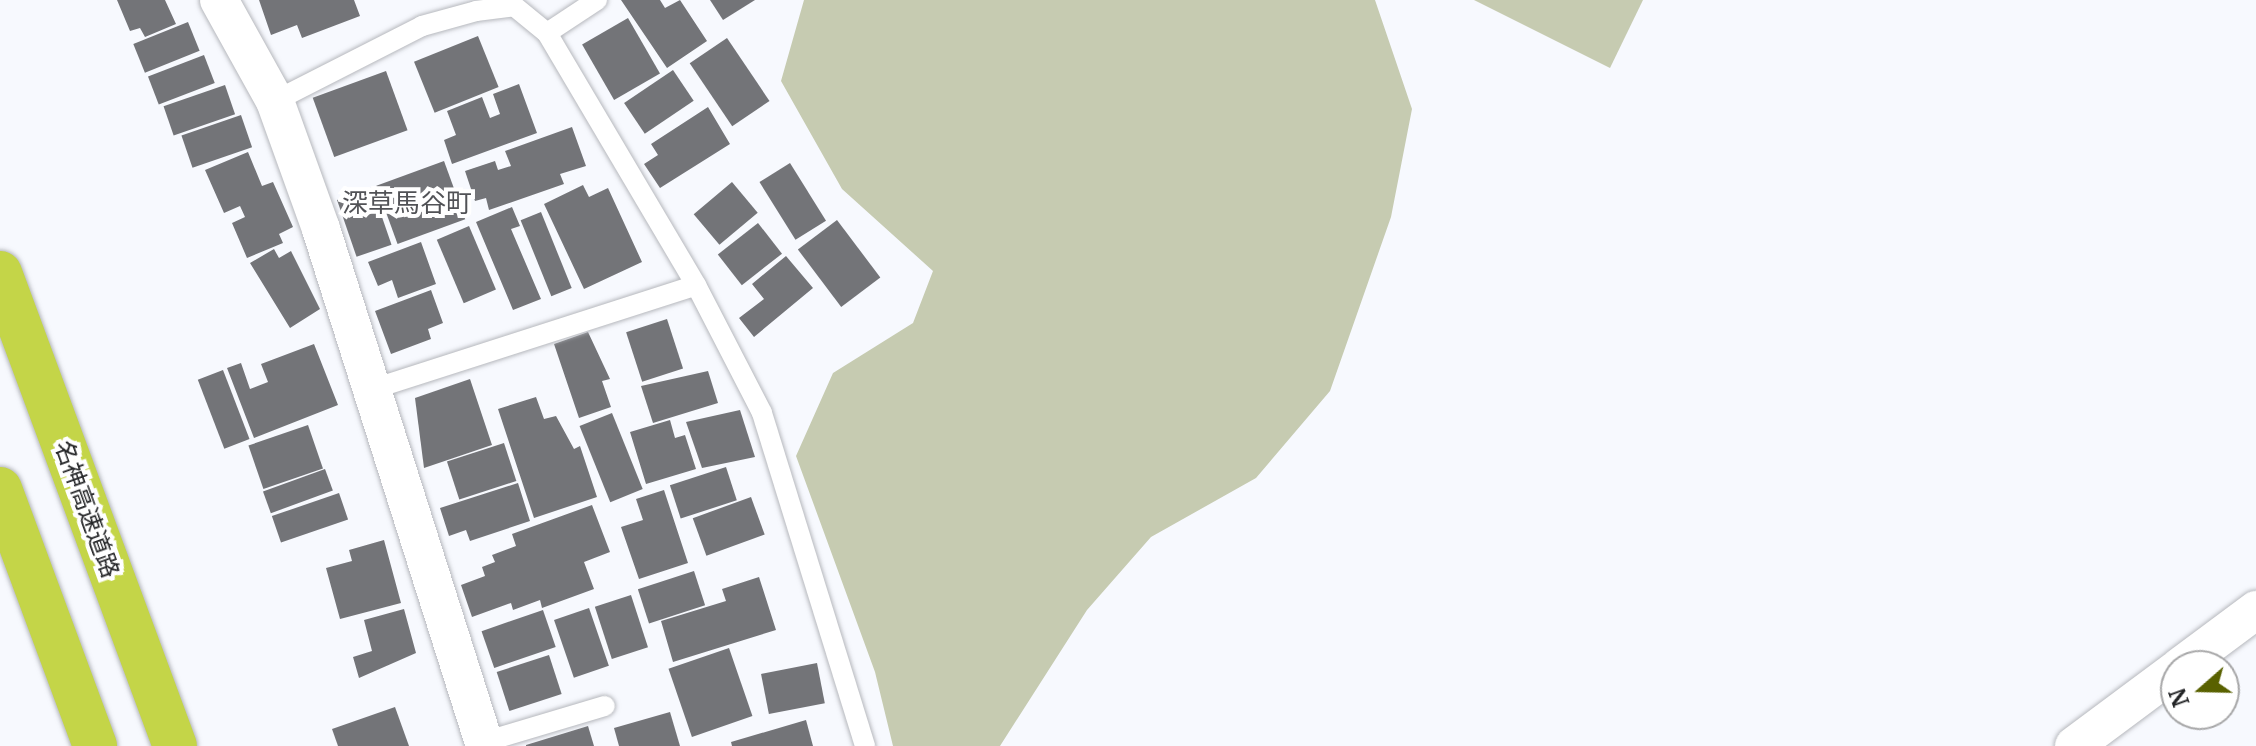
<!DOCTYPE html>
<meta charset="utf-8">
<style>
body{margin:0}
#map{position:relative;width:2256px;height:746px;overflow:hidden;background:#f7f9fe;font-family:Merriweather,"Noto Sans JP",serif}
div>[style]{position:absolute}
.green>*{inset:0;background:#c6cbb1}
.building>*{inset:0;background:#737478;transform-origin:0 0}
.roads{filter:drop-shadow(0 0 2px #b6b8bd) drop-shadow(0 0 2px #b6b8bd)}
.service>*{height:20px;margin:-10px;padding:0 10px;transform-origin:10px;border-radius:10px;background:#fff}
.minor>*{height:38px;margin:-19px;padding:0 19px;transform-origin:19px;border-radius:19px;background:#fff}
.motorway>*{height:44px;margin:-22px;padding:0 22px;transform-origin:22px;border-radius:22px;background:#c4d548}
span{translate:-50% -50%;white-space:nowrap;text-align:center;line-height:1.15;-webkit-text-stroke:8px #fff;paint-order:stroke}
.street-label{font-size:24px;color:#232426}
.neighbourhood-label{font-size:26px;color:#515256}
.north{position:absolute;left:2160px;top:650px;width:80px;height:80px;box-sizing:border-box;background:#fff;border:2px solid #a7a7a8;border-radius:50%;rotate:250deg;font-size:22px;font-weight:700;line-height:32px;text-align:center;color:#232426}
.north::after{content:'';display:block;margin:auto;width:28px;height:36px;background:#596100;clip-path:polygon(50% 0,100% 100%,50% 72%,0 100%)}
</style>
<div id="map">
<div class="green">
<i style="clip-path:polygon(804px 0,1375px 0,1412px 109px,1391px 217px,1330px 391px,1256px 478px,1151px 537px,1087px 610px,1000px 746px,893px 746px,875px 672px,796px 456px,833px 373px,913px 323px,933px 271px,842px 189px,781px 81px)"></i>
<i style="clip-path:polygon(1474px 0,1643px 0,1610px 68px)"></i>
</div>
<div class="building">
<i style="clip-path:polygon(117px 0,165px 0,176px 24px,145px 37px,140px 28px,130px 31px)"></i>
<i style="clip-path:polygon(259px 0,354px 0,360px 16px,302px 38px,297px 25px,271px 35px)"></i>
<i style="clip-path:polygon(621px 0,660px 0,665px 8px,680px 0,707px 41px,667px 68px)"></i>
<i style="clip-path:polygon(710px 0,755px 0,723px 20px)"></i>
<i style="left:628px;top:18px;width:64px;height:53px;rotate:60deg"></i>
<i style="left:188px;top:22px;width:31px;height:59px;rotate:68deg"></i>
<i style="left:478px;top:36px;width:55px;height:69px;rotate:68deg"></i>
<i style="left:727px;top:38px;width:76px;height:45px;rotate:56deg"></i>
<i style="left:204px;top:55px;width:30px;height:60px;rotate:69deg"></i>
<i style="left:673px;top:70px;width:37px;height:59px;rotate:56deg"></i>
<i style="left:386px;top:71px;width:63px;height:78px;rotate:70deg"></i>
<i style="clip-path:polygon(519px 84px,537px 133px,452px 164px,444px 140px,456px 135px,447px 111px,482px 97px,490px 118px,500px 114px,493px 94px)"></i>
<i style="left:225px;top:85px;width:31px;height:65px;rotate:71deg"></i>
<i style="clip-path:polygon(708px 107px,730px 144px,660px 188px,644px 164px,658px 155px,651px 144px)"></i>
<i style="left:241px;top:115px;width:34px;height:63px;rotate:71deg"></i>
<i style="clip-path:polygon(572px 127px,586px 166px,560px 174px,564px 184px,489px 210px,486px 198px,475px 201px,465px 171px,495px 161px,498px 170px,511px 166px,505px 151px)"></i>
<i style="clip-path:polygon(248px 152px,262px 186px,273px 182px,293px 227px,279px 234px,283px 243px,247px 258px,232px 223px,245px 217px,240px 206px,224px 213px,205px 170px)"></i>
<i style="left:444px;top:161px;width:62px;height:72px;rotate:70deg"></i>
<i style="left:790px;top:163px;width:68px;height:36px;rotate:58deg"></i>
<i style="left:732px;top:182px;width:40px;height:50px;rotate:50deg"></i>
<i style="clip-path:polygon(583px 185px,589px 197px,608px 188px,642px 262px,584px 289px,544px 204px)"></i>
<i style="left:372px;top:188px;width:60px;height:37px;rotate:71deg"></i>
<i style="clip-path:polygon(512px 207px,520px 226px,511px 229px,541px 299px,513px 310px,476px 222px)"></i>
<i style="left:541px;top:212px;width:82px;height:22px;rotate:68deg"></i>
<i style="left:837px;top:220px;width:72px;height:49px;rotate:53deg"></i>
<i style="left:758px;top:223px;width:39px;height:51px;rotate:52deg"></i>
<i style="left:469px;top:226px;width:69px;height:35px;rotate:67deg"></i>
<i style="clip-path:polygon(421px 242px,436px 284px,398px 298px,392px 280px,378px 286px,368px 262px)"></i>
<i style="clip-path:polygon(274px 249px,279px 258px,291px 251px,320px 309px,290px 328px,250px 263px)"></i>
<i style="clip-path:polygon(786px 256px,813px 288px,754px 337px,739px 318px,764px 299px,752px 284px)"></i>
<i style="clip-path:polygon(431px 290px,443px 323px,428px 329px,431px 339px,391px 354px,375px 311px)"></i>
<i style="left:667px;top:319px;width:52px;height:43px;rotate:72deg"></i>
<i style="clip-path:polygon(588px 332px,610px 379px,602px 381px,611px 407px,579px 418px,554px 344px)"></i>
<i style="clip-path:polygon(314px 344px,338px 405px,254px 438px,227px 368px,241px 363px,250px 389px,268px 382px,261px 364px)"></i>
<i style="left:223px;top:370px;width:74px;height:27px;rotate:69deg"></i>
<i style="clip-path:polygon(708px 371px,718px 403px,653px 423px,641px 386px)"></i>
<i style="clip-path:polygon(470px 379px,492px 445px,424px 468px,415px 398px)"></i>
<i style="clip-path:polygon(536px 397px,544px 419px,556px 416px,574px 449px,580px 446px,597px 497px,534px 518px,498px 409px)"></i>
<i style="clip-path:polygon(740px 410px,755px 457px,702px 468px,686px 422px)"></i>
<i style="left:612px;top:413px;width:82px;height:35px;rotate:68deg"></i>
<i style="clip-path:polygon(670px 420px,675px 438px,685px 435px,696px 469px,646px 484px,630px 432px)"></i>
<i style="left:308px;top:425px;width:46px;height:63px;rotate:71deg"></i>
<i style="left:504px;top:443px;width:40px;height:60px;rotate:72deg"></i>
<i style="left:726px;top:467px;width:35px;height:59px;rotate:72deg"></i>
<i style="left:325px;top:469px;width:23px;height:66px;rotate:70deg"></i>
<i style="clip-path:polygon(518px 483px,530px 521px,470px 541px,466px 530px,449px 536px,440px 508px)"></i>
<i style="clip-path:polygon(664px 490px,688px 563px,639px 579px,621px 527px,643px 520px,636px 499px)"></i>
<i style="left:339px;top:493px;width:28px;height:71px;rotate:71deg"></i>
<i style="left:751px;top:497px;width:40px;height:62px;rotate:70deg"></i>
<i style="clip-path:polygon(592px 505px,610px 552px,584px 562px,594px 589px,542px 608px,540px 600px,513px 610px,511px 603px,472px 617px,461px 585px,485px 576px,482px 567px,495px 562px,492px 555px,516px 546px,512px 534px)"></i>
<i style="clip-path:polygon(384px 540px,401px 603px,340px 619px,326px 568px,352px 561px,349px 550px)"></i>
<i style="left:694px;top:571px;width:36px;height:59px;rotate:72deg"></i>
<i style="clip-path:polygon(759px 577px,776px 630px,673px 662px,661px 621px,726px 601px,722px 589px)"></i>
<i style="left:631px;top:595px;width:55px;height:38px;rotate:72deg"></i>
<i style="left:589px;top:608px;width:61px;height:37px;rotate:71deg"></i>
<i style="clip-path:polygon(404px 609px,416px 653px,359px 678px,353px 657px,372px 651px,364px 620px)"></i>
<i style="left:543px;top:610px;width:39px;height:65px;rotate:71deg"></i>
<i style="left:729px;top:648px;width:72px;height:64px;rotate:71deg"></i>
<i style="left:549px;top:655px;width:41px;height:55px;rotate:72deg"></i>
<i style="left:817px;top:663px;width:41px;height:57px;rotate:79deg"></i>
<i style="clip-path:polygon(395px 707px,409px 746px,338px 746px,332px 729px)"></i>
<i style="clip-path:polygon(670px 712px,680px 746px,619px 746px,614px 728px)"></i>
<i style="clip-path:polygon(806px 720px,813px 746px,732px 746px,731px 742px)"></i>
<i style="clip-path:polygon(588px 726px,594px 746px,526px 746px,526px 745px)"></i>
</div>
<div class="roads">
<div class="service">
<i style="left:547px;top:33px;width:60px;rotate:-33.4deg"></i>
<i style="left:275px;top:101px;width:165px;rotate:-27deg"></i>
<i style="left:422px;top:26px;width:56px;rotate:-15.5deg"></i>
<i style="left:476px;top:11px;width:38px;rotate:-7deg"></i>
<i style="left:514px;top:6px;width:43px;rotate:39.3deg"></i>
<i style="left:547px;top:33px;width:293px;rotate:59.4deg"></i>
<i style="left:696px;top:285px;width:144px;rotate:62.7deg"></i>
<i style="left:762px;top:413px;width:349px;rotate:72.8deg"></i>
<i style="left:373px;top:389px;width:339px;rotate:-17.8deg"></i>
<i style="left:484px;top:742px;width:126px;rotate:-16.6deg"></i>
</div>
<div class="minor">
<i style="left:219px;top:0;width:115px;rotate:61deg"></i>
<i style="left:275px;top:101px;width:136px;rotate:70.2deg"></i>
<i style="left:321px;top:229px;width:542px;rotate:72.4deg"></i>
<i style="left:2181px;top:666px;width:94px;rotate:-36.7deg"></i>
<i style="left:2074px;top:746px;width:127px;rotate:-36.7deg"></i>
</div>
<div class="motorway">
<i style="left:0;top:273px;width:504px;rotate:69.7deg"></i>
<i style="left:0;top:489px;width:274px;rotate:69.7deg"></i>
</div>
</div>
<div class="street-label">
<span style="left:87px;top:509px;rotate:70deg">名神高速道路</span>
</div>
<div class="neighbourhood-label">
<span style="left:407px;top:203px">深草馬谷町</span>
</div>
<div class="north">N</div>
</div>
